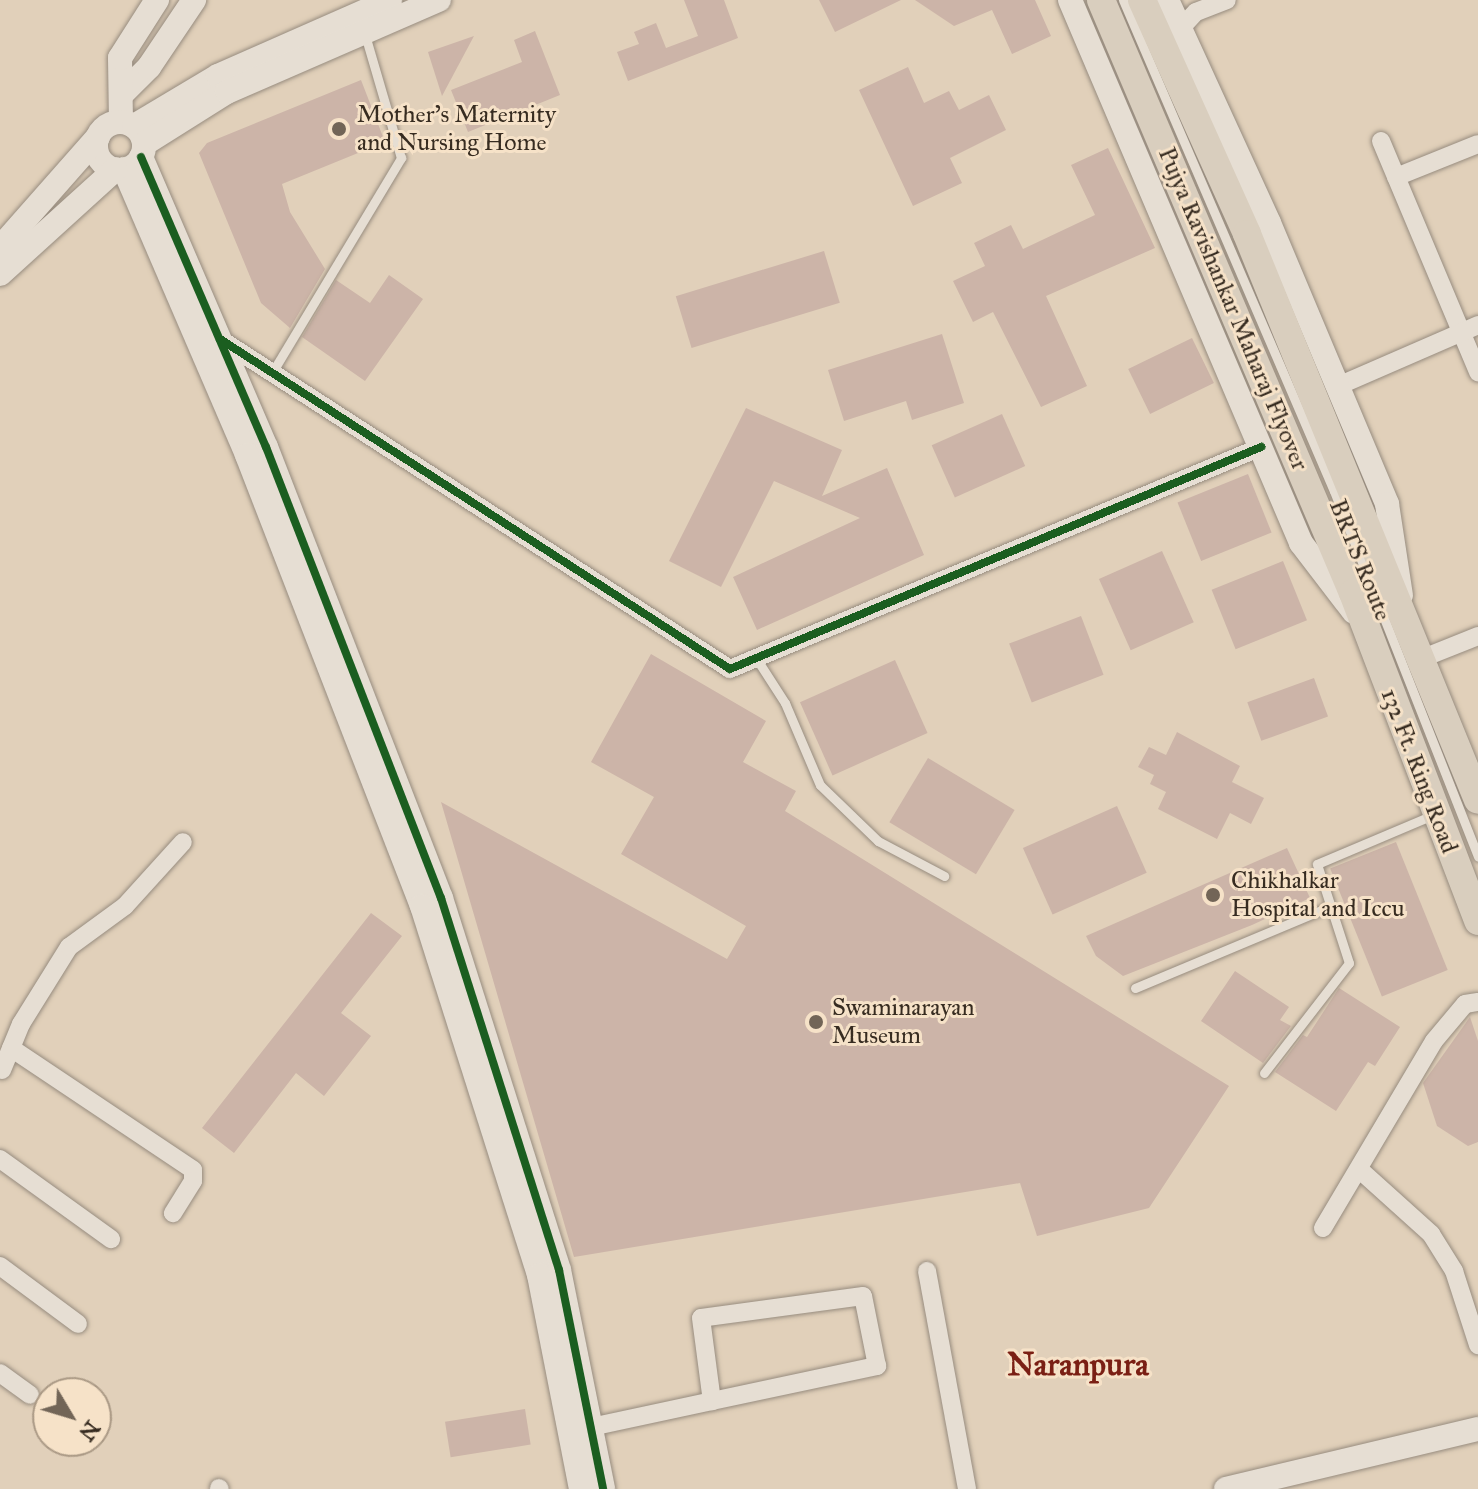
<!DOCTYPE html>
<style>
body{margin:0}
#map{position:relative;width:1478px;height:1489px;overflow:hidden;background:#e1d0ba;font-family:"IM FELL Great Primer",serif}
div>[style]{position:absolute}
.building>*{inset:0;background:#ccb4a8;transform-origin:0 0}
.roads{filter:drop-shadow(0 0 2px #978c7f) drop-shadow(0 0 2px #978c7f)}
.lane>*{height:9px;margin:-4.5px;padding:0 4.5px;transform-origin:4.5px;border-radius:4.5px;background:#e6ded3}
.street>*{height:18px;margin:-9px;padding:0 9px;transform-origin:9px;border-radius:9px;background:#e6ded3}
.secondary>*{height:24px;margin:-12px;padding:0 12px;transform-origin:12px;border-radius:12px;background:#e6ded3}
.secondary>.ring{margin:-12px;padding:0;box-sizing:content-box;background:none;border:24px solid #e6ded3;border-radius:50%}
.primary>*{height:28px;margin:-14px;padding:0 14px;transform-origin:14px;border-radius:14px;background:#d9cebe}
.cycleway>*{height:8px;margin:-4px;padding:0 4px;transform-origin:4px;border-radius:4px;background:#1b5e20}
.dots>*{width:22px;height:22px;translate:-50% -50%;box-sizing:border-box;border:4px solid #f6e2c8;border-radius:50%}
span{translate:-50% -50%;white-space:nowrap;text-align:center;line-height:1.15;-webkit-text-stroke:6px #f6e2c8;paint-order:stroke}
.poi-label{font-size:24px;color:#372c21}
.left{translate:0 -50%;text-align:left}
.street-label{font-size:24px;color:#372c21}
.district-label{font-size:32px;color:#7a1f14;font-weight:700}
.north{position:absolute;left:32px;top:1377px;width:80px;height:80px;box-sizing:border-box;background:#f6e2c8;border:2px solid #aa9985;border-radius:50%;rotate:128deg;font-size:22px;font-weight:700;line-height:32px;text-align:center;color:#372c21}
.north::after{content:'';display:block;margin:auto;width:28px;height:36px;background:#726557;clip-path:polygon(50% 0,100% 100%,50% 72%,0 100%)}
</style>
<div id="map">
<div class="building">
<i style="clip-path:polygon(684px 0,724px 0,738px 38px,628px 81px,617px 52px,639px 44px,634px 32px,656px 23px,666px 48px,698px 36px)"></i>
<i style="clip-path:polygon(819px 0,901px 0,835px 32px)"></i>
<i style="clip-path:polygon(915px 0,1035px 0,1051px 36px,1012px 54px,992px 10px,954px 26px)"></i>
<i style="clip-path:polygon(535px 31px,560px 95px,468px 132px,451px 90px,522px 62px,514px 40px)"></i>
<i style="clip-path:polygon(474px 36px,442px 96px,428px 52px)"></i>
<i style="clip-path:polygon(908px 67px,924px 103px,949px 91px,959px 110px,989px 95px,1006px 130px,950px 158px,962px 183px,913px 206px,859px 90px)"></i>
<i style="clip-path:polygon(361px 80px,385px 142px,282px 184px,290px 212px,325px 269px,290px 328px,261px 303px,199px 153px,207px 143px)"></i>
<i style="clip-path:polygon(1108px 148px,1155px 248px,1046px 296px,1087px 386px,1041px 407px,993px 312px,973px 322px,953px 281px,985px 266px,974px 243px,1011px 225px,1023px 249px,1095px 215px,1071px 165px)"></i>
<i style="left:824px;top:251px;width:54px;height:155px;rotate:73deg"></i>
<i style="clip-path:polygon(389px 275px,423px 299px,365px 381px,302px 337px,336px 280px,370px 303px)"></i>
<i style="clip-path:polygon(942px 334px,964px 403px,912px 420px,906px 401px,844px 421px,828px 370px)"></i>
<i style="left:1192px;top:338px;width:50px;height:71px;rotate:64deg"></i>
<i style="clip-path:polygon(746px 408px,842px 450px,822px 496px,887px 468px,924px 555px,757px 630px,733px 577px,860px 518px,774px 481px,721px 587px,669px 561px)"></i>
<i style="left:1002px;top:414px;width:57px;height:77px;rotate:66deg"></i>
<i style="left:1248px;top:474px;width:63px;height:76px;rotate:68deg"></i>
<i style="left:1162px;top:551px;width:78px;height:69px;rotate:66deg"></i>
<i style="left:1283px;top:561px;width:64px;height:77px;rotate:68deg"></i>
<i style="left:1081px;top:616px;width:63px;height:77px;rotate:69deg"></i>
<i style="clip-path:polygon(651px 654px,766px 721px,743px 762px,796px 791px,785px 811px,1229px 1086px,1149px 1208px,1037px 1236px,1020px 1183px,574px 1257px,441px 802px,727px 959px,746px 926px,621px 854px,654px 797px,591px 762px)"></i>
<i style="left:895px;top:660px;width:80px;height:104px;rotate:66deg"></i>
<i style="left:1314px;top:678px;width:41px;height:71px;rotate:70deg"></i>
<i style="clip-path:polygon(1177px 732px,1240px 766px,1232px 782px,1264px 798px,1251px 824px,1230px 813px,1217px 839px,1158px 809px,1166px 792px,1150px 784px,1154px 775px,1138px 767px,1149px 747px,1166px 755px)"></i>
<i style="left:928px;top:758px;width:101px;height:75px;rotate:31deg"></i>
<i style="left:1117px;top:806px;width:73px;height:103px;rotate:66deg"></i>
<i style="left:1396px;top:842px;width:138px;height:71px;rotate:68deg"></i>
<i style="clip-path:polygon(1287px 848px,1310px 898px,1252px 925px,1123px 976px,1096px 956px,1086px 936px)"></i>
<i style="clip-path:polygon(371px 913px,402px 936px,341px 1013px,371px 1036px,324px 1096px,296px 1073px,234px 1153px,202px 1128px)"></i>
<i style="clip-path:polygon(1235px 971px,1289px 1007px,1280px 1020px,1291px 1026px,1263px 1063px,1201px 1021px)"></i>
<i style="clip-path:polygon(1339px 988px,1400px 1027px,1375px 1066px,1368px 1062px,1336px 1111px,1275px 1072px,1303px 1035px,1307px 1037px)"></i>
<i style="clip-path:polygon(1470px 1017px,1478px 1041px,1478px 1142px,1468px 1146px,1437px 1126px,1423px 1083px)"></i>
<i style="left:525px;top:1409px;width:36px;height:81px;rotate:81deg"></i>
</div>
<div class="roads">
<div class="lane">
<i style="left:1123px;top:0;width:534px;rotate:66.75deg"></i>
<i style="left:1334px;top:491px;width:393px;rotate:68.5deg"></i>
<i style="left:273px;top:371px;width:249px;rotate:-59deg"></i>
<i style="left:401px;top:158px;width:128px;rotate:-106.3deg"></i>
<i style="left:756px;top:658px;width:54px;rotate:57.2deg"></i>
<i style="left:785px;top:703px;width:89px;rotate:66.9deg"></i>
<i style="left:820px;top:785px;width:81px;rotate:44deg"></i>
<i style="left:878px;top:841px;width:75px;rotate:27.9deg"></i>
<i style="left:1135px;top:988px;width:212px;rotate:-22.7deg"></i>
<i style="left:1264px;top:1073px;width:139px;rotate:-52.3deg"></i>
<i style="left:1349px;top:963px;width:104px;rotate:-107.9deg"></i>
<i style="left:1317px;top:864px;width:126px;rotate:-22.9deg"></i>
</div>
<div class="street">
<i style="left:1180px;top:29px;width:23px;rotate:-47deg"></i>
<i style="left:1196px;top:12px;width:33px;rotate:-21deg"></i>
<i style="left:1381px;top:141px;width:251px;rotate:67.2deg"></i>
<i style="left:1396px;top:177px;width:88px;rotate:-21.9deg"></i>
<i style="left:220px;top:339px;width:607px;rotate:32.91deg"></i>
<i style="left:730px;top:669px;width:576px;rotate:-22.69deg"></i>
<i style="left:1338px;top:386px;width:153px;rotate:-23.5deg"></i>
<i style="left:1423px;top:658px;width:59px;rotate:-21.8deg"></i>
<i style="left:11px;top:1048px;width:219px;rotate:33.8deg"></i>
<i style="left:193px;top:1170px;width:11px;rotate:90deg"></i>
<i style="left:193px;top:1181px;width:38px;rotate:122deg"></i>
<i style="left:2px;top:1070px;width:50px;rotate:-67.6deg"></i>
<i style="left:21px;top:1024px;width:91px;rotate:-58.1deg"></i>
<i style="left:69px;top:947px;width:69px;rotate:-36.2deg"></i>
<i style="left:125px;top:906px;width:86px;rotate:-47.8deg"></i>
<i style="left:0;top:1159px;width:137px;rotate:35.8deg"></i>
<i style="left:1360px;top:1170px;width:96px;rotate:42deg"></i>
<i style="left:1431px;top:1234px;width:44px;rotate:58.1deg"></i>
<i style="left:1454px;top:1271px;width:78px;rotate:72deg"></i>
<i style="left:1323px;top:1228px;width:217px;rotate:-59.3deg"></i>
<i style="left:1434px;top:1041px;width:48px;rotate:-50deg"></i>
<i style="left:1465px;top:1004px;width:13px;rotate:-9deg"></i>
<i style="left:0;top:1266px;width:97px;rotate:36.6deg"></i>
<i style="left:927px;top:1271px;width:222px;rotate:79.6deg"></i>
<i style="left:0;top:1373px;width:37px;rotate:36deg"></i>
<i style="left:591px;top:1427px;width:124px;rotate:-12.1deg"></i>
<i style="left:712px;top:1401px;width:169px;rotate:-12deg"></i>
<i style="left:877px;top:1366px;width:71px;rotate:-101.3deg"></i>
<i style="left:863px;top:1296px;width:163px;rotate:172.3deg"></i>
<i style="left:701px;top:1318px;width:84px;rotate:82.5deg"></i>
<i style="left:219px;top:1488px;width:1px;rotate:45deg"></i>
</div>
<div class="secondary">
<i style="left:1070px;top:0;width:590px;rotate:66.95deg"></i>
<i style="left:1301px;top:543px;width:87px;rotate:52.5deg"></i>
<i style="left:1167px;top:0;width:245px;rotate:65.4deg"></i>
<i style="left:1269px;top:223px;width:305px;rotate:67.2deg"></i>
<i style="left:1387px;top:504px;width:92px;rotate:81.3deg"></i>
<i style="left:121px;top:95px;width:40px;rotate:-45deg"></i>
<i style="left:149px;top:67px;width:81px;rotate:-56.1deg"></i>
<i style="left:121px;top:122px;width:64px;rotate:-90.9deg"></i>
<i style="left:120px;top:58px;width:69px;rotate:-57.5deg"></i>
<i class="ring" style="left:96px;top:122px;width:24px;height:24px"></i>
<i style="left:134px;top:126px;width:98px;rotate:-30.8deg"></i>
<i style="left:218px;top:76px;width:188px;rotate:-23.8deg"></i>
<i style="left:144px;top:144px;width:98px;rotate:-32.1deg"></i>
<i style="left:227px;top:92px;width:231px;rotate:-23.5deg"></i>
<i style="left:141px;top:157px;width:316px;rotate:66.7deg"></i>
<i style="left:266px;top:447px;width:484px;rotate:68.8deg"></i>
<i style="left:441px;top:898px;width:390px;rotate:72.4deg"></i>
<i style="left:559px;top:1270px;width:223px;rotate:78.6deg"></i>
<i style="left:124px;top:169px;width:311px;rotate:66.7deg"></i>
<i style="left:247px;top:455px;width:484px;rotate:68.8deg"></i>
<i style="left:422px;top:906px;width:387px;rotate:72.4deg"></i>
<i style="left:539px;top:1275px;width:218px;rotate:78.9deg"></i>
<i style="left:0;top:248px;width:148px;rotate:-48.6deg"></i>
<i style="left:0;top:274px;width:156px;rotate:-42.2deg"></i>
<i style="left:1226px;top:1489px;width:259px;rotate:-13.4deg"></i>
</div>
<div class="primary">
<i style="left:1101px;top:0;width:644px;rotate:66.98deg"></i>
<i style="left:1353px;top:593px;width:351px;rotate:69.1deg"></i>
<i style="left:1142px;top:0;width:256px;rotate:65.8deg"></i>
<i style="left:1247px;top:234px;width:611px;rotate:67.8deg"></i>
</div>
</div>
<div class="cycleway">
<i style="left:141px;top:157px;width:316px;rotate:66.7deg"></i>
<i style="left:266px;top:447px;width:484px;rotate:68.8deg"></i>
<i style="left:441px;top:898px;width:390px;rotate:72.4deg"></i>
<i style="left:559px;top:1270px;width:223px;rotate:78.6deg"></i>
<i style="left:220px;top:339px;width:607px;rotate:32.91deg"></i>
<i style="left:730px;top:669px;width:576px;rotate:-22.69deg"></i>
</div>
<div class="dots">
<i style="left:339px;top:129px;background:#726557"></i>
<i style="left:1213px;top:895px;background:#726557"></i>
<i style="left:816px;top:1022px;background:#726557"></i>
</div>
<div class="poi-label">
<span class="left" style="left:357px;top:129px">Mother's Maternity<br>and Nursing Home</span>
<span class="left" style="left:1231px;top:895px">Chikhalkar<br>Hospital and Iccu</span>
<span class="left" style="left:832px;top:1022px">Swaminarayan<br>Museum</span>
</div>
<div class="street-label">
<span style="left:1233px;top:309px;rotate:67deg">Pujya Ravishankar Maharaj Flyover</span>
<span style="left:1360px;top:560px;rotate:68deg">BRTS Route</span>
<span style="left:1419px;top:771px;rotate:69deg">132 Ft. Ring Road</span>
</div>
<div class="district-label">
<span style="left:1078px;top:1365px">Naranpura</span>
</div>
<div class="north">N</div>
</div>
